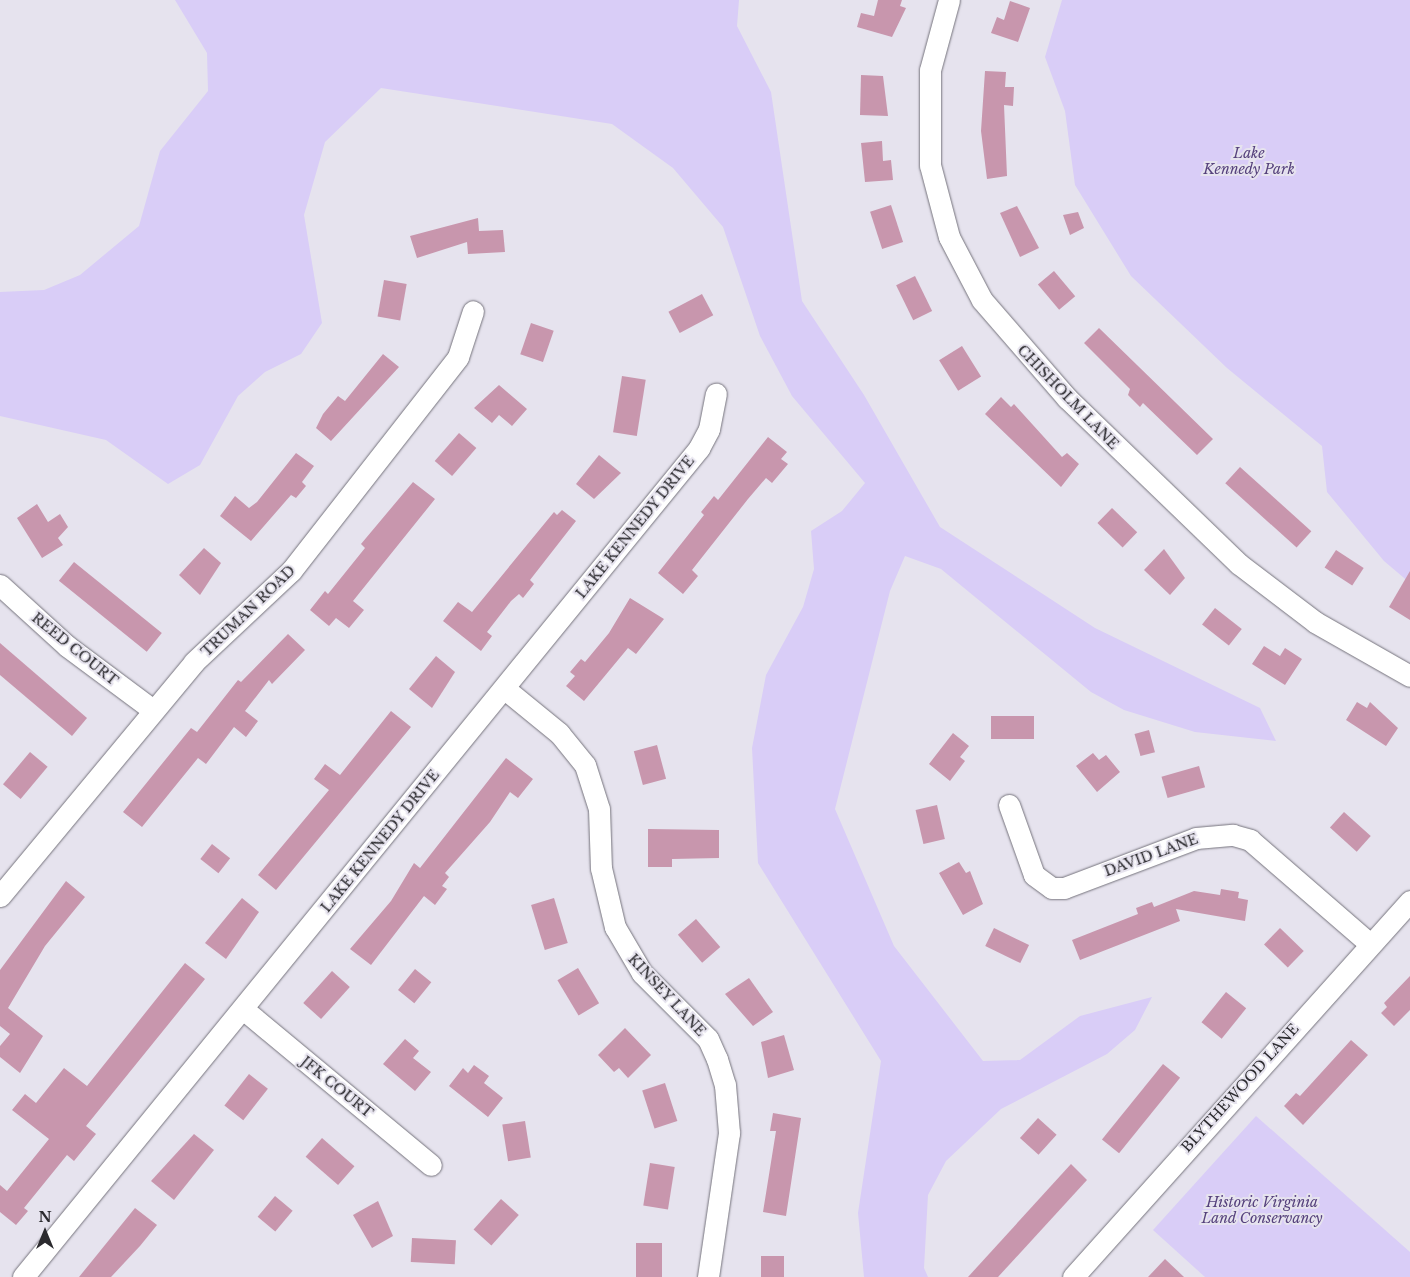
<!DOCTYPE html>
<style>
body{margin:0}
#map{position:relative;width:1410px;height:1277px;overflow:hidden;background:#e6e3ee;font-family:"Libre Baskerville",serif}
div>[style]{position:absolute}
.green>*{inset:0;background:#d9cdf7}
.building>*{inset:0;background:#c896ad;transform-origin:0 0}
.roads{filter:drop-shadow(0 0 1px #75737c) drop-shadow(0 0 1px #75737c)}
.street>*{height:21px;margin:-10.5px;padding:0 10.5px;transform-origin:10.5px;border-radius:10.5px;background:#fff}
span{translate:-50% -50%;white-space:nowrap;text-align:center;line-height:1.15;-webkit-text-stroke:4px #e6e3ee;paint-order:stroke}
.park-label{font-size:14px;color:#55417c;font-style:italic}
.street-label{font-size:14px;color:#2b2a2e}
.north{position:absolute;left:20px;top:1207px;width:50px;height:50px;-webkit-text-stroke:4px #e6e3ee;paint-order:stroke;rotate:0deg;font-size:14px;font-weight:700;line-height:20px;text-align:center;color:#2b2a2e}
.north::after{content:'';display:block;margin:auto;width:18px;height:22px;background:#2b2a2e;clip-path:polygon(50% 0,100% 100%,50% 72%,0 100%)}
</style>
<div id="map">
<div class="green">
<i style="clip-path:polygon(175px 0,739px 0,737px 26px,771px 92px,802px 301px,864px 395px,940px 527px,1095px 628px,1260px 708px,1276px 741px,1195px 732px,1124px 710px,1091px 692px,941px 569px,905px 556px,890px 591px,835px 809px,894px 946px,983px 1061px,1020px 1060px,1080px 1016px,1152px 997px,1135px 1030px,1107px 1054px,1001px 1109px,946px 1161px,928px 1195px,924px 1268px,928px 1277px,864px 1277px,858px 1213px,881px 1061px,758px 863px,752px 748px,766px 675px,803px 607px,814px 569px,811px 531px,842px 511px,865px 483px,792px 396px,760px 336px,723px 227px,673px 168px,612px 124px,381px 88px,325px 142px,304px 215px,322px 323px,301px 354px,265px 372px,238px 396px,200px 465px,168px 484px,106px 440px,0 416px,0 292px,44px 290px,80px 275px,139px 226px,160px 151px,208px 91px,207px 53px)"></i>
<i style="clip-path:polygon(1062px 0,1410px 0,1410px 583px,1384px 561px,1327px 492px,1322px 446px,1227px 368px,1131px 276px,1075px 185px,1065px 111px,1045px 57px)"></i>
<i style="clip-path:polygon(1256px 1116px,1410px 1252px,1410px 1277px,1205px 1277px,1153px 1230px)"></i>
</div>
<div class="building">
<i style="clip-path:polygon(878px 0,902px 0,900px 6px,906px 8px,892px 37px,857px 27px,861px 13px,874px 16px)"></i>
<i style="clip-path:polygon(1010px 1px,1030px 8px,1018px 42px,991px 33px,997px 17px,1004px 20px)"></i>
<i style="clip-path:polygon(985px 71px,1006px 72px,1005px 87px,1014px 87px,1013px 106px,1004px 105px,1007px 176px,987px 179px,981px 131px)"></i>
<i style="clip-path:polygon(861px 75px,883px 76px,888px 116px,860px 115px)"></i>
<i style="clip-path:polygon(882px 141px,883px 161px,891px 160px,893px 180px,865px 182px,861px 143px)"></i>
<i style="left:891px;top:205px;width:39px;height:22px;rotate:72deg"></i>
<i style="clip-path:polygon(1017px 206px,1039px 248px,1020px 257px,1000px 213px)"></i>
<i style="clip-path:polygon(1078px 212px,1084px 228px,1070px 235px,1063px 215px)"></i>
<i style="clip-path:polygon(478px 218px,479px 231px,503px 230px,505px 252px,468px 254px,467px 242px,417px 258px,410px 236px)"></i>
<i style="left:1054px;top:271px;width:33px;height:21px;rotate:50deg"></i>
<i style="left:915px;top:276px;width:39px;height:21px;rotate:64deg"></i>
<i style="left:384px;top:280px;width:23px;height:37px;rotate:10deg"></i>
<i style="left:702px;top:294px;width:24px;height:38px;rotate:62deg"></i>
<i style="left:531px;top:323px;width:24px;height:33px;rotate:19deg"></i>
<i style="clip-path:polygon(1099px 328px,1213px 439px,1197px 455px,1143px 403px,1140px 407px,1128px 395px,1130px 389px,1084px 343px)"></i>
<i style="left:962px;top:346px;width:36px;height:27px;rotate:58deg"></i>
<i style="clip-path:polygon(383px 354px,399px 367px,331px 441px,316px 428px,323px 414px,338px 396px,345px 401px)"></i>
<i style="left:622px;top:376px;width:24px;height:57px;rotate:9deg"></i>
<i style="clip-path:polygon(499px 385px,527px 409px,512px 426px,499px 415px,492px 423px,474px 408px)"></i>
<i style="clip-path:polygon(1001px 397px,1011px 407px,1014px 404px,1062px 457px,1067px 453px,1079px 464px,1061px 487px,985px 414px)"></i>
<i style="left:459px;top:433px;width:23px;height:37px;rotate:41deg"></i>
<i style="clip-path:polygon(768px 437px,787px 452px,781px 459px,788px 464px,772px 483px,766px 478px,748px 499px,692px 570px,698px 576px,683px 594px,658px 573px,704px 515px,701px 512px,714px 496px,718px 500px)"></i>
<i style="clip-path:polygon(296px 453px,314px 466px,302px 482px,306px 486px,296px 498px,291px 495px,251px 541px,220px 516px,235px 496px,249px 508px,257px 502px)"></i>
<i style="clip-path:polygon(599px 455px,621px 473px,594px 499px,576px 484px)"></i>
<i style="left:1240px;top:467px;width:96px;height:22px;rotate:42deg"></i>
<i style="clip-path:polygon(413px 482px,435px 499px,353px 601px,364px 610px,349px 628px,336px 618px,329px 626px,310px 610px,325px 591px,328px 594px,365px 548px,361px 544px)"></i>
<i style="clip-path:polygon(37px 504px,48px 522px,60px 514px,68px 527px,58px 538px,63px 545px,42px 558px,17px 518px)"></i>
<i style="left:1112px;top:508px;width:35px;height:21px;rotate:44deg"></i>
<i style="clip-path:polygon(562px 510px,576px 521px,530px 580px,534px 584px,523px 598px,519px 594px,511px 601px,487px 632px,492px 636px,481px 651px,443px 621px,458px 602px,472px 612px,554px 512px,557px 515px)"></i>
<i style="clip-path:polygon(204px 548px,221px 563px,200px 595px,179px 575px)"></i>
<i style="clip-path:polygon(1164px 549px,1185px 578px,1170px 595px,1144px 570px)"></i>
<i style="left:1336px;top:550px;width:33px;height:21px;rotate:33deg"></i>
<i style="left:74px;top:562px;width:113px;height:24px;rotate:39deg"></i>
<i style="clip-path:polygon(1410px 571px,1410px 620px,1389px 607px)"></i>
<i style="clip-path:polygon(630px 598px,664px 619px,636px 654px,628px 648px,584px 701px,566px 686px,575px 676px,570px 672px,581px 659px,585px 662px,609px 633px)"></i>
<i style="left:1215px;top:608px;width:34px;height:21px;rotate:38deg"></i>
<i style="clip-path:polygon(288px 634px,305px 650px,272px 684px,269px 680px,245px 711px,258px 721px,246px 737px,234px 727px,206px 764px,198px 758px,142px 827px,123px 812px,191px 728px,197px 732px,238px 680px,241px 682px)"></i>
<i style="clip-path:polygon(0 643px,87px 718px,72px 736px,0 675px)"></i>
<i style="clip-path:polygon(1264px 646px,1280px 656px,1285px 648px,1302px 659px,1285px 685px,1252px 664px)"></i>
<i style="clip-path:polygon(436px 656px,455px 672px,432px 708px,409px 689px)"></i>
<i style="clip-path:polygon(1357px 702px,1367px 708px,1370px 702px,1398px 728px,1386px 746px,1346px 720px)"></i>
<i style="clip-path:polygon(391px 711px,411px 727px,276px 890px,258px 875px,329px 790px,314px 779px,325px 764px,340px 775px)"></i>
<i style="left:991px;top:716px;width:43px;height:23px"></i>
<i style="left:1149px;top:730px;width:23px;height:15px;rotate:75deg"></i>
<i style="clip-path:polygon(953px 733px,969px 746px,960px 757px,965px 761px,950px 781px,929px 764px)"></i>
<i style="left:657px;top:745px;width:35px;height:24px;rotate:75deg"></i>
<i style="left:30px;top:752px;width:23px;height:42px;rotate:40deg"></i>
<i style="clip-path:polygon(1093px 753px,1099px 760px,1106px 755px,1120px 772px,1097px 792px,1076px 766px)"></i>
<i style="clip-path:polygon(506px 758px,533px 779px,518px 798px,510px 792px,490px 822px,445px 873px,449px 877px,442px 886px,447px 889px,435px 905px,424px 896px,371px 965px,350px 949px,391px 901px,414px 863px,420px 868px)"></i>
<i style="left:1199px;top:766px;width:22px;height:39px;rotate:74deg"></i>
<i style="left:937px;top:805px;width:35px;height:22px;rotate:77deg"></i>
<i style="left:1344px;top:812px;width:36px;height:21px;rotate:42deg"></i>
<i style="clip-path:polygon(648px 829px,719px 830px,719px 858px,672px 859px,672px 867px,648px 867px)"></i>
<i style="left:212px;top:844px;width:23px;height:19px;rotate:38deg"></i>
<i style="clip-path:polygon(959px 862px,966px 873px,970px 871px,983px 904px,963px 915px,939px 873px)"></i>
<i style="clip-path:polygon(66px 881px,85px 897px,45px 946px,8px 1008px,43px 1036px,20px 1073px,0 1057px,0 1046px,10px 1034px,0 1026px,0 970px)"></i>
<i style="clip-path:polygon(1221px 889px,1239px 892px,1238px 898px,1248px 900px,1245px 921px,1176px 909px,1180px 921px,1080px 960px,1072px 940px,1138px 914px,1136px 908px,1152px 902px,1154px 907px,1194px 891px,1220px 895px)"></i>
<i style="clip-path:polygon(242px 898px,259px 912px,226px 959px,205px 943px)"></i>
<i style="left:554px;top:898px;width:47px;height:24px;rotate:73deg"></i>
<i style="left:696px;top:919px;width:37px;height:24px;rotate:49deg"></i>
<i style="left:994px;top:928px;width:39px;height:20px;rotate:26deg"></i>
<i style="left:1280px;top:928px;width:33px;height:23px;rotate:44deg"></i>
<i style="clip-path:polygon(185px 963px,205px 979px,86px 1126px,96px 1134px,74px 1161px,67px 1155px,24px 1208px,28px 1211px,16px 1225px,0 1212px,0 1185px,7px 1191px,49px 1139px,12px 1110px,25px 1094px,36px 1103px,64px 1068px,87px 1086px)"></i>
<i style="left:578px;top:968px;width:41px;height:24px;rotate:59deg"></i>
<i style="left:415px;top:969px;width:21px;height:27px;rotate:39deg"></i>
<i style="left:332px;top:971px;width:24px;height:43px;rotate:42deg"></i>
<i style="clip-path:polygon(1410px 976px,1410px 1010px,1394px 1026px,1381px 1013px,1387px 1007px,1384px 1003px)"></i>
<i style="clip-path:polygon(749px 978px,773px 1012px,753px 1026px,725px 994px)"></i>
<i style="left:1226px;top:992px;width:26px;height:39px;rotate:39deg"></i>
<i style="clip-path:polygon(625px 1028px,651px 1055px,628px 1078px,619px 1068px,614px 1072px,598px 1055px)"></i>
<i style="clip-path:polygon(784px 1035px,794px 1070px,768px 1078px,761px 1042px)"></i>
<i style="clip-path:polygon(405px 1039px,419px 1051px,413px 1058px,431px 1072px,415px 1091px,383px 1064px)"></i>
<i style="clip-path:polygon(1351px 1040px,1368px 1055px,1303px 1125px,1284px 1106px,1296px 1093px,1300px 1096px)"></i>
<i style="left:1163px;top:1064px;width:22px;height:97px;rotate:39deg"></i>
<i style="clip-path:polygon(474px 1065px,489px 1076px,484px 1083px,503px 1098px,488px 1117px,449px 1086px,463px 1068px,468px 1073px)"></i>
<i style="left:249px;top:1074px;width:24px;height:40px;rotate:38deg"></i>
<i style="left:665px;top:1083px;width:40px;height:24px;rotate:72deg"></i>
<i style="clip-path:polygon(773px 1113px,801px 1118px,786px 1216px,763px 1212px,776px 1131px,770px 1131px)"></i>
<i style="left:1038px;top:1118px;width:25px;height:27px;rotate:42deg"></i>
<i style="left:525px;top:1121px;width:37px;height:23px;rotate:81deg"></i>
<i style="clip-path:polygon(194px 1134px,214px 1150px,174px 1200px,151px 1181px)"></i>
<i style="left:322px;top:1138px;width:43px;height:25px;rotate:41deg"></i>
<i style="left:650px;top:1163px;width:25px;height:43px;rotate:9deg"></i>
<i style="clip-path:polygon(1071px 1164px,1087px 1180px,998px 1277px,968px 1277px)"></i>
<i style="left:275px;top:1196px;width:23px;height:27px;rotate:40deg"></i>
<i style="left:501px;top:1199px;width:24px;height:41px;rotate:42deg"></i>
<i style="clip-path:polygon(378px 1201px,393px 1236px,372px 1248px,353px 1215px)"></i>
<i style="clip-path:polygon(135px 1208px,157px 1225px,140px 1246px,111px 1277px,79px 1277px)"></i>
<i style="left:412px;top:1238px;width:44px;height:24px;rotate:3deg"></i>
<i style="left:636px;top:1243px;width:26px;height:34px"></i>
<i style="left:761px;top:1256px;width:23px;height:21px"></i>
<i style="clip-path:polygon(1165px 1259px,1184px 1277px,1148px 1277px)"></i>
</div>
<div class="roads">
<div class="street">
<i style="left:949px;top:0;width:73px;rotate:105.2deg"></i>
<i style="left:930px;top:70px;width:95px;rotate:90deg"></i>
<i style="left:930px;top:165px;width:74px;rotate:75.2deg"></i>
<i style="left:949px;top:237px;width:71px;rotate:62.4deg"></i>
<i style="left:982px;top:300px;width:130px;rotate:49.1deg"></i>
<i style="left:1067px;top:398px;width:239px;rotate:44deg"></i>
<i style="left:1239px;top:564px;width:96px;rotate:37.3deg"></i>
<i style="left:1315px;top:622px;width:109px;rotate:29.6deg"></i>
<i style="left:0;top:585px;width:91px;rotate:42.3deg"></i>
<i style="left:67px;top:646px;width:107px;rotate:36.7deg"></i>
<i style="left:505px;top:689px;width:70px;rotate:39.2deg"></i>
<i style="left:559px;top:733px;width:41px;rotate:50.9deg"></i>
<i style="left:585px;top:765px;width:46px;rotate:72.3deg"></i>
<i style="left:599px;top:809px;width:59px;rotate:88.1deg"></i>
<i style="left:601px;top:868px;width:61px;rotate:76.7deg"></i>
<i style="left:615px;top:927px;width:53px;rotate:59.6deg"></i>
<i style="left:642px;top:973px;width:93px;rotate:45deg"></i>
<i style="left:708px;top:1039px;width:22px;rotate:66deg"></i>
<i style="left:717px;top:1059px;width:27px;rotate:73deg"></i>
<i style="left:725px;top:1085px;width:48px;rotate:85.2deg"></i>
<i style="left:729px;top:1133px;width:146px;rotate:98.3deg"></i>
<i style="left:1009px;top:805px;width:74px;rotate:70.3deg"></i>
<i style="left:1034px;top:875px;width:22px;rotate:36deg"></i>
<i style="left:1052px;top:888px;width:12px"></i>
<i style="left:1064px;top:888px;width:141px;rotate:-20.7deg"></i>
<i style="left:1196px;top:838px;width:37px;rotate:-5deg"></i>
<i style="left:1233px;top:835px;width:18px;rotate:16deg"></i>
<i style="left:1250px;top:840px;width:159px;rotate:40.9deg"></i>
<i style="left:0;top:896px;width:304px;rotate:-50.3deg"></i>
<i style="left:194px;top:662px;width:133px;rotate:-43.2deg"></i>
<i style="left:291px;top:571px;width:271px;rotate:-52deg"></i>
<i style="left:458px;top:357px;width:48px;rotate:-71.9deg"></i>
<i style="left:243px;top:1009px;width:244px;rotate:39.7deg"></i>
<i style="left:23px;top:1277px;width:1070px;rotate:-50.8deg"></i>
<i style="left:699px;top:448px;width:21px;rotate:-62deg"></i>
<i style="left:709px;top:429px;width:36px;rotate:-79deg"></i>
<i style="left:1073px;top:1277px;width:505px;rotate:-48.13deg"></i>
</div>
</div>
<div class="park-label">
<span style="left:1249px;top:161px">Lake<br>Kennedy Park</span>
<span style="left:1262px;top:1210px">Historic Virginia<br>Land Conservancy</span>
</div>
<div class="street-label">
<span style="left:1068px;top:397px;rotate:46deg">CHISHOLM LANE</span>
<span style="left:635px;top:527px;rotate:-51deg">LAKE KENNEDY DRIVE</span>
<span style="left:248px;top:611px;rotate:-44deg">TRUMAN ROAD</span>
<span style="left:75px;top:649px;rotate:39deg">REED COURT</span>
<span style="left:380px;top:841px;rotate:-51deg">LAKE KENNEDY DRIVE</span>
<span style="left:1151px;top:855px;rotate:-20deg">DAVID LANE</span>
<span style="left:667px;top:995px;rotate:47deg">KINSEY LANE</span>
<span style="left:337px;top:1087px;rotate:39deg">JFK COURT</span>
<span style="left:1240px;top:1088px;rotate:-48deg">BLYTHEWOOD LANE</span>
</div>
<div class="north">N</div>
</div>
